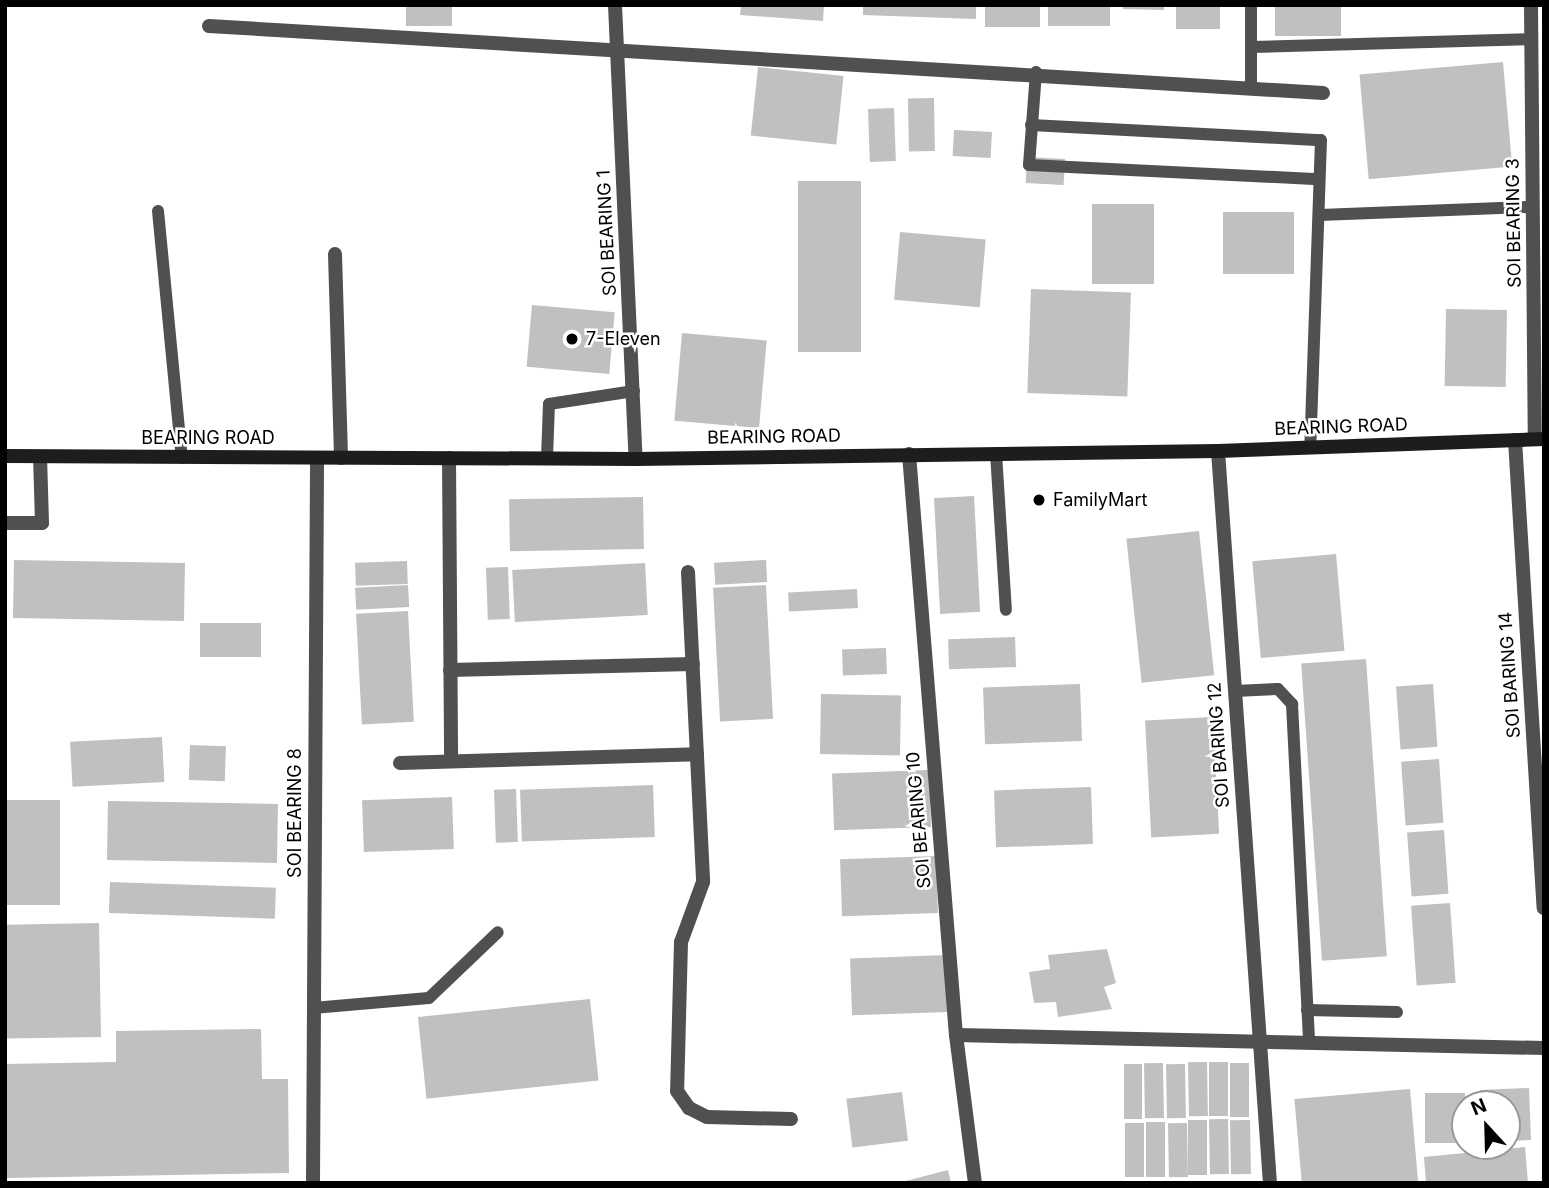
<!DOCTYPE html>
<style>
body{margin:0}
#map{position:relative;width:1549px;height:1188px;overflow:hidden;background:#fff;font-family:Inter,sans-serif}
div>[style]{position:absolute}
.building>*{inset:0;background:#c0c0c0;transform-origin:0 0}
.service>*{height:12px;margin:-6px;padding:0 6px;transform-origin:6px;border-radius:6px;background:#505050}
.minor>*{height:14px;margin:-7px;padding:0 7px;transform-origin:7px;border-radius:7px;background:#505050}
.secondary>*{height:14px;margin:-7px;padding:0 7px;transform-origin:7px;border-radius:7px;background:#1d1d1d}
.dots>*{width:19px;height:19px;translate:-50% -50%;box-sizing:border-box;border:4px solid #fff;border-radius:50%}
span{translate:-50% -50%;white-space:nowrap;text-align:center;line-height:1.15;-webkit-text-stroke:5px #fff;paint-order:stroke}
.street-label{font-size:18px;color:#000}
.poi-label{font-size:18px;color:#000}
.left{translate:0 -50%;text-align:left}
.frame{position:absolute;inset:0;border:7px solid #000;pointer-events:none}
.north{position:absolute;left:1451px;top:1090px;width:70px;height:70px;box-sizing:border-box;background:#fff;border:2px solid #999;border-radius:50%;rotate:338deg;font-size:19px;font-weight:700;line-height:28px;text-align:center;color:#000}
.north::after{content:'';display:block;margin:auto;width:24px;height:32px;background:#000;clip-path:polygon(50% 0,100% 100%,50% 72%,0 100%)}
</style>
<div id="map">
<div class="building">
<i style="left:406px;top:5px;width:46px;height:21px"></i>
<i style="clip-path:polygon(741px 5px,824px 5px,823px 21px,740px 15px)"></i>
<i style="clip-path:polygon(863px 5px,976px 5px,976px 19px,863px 15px)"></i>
<i style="left:985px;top:5px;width:55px;height:22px"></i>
<i style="left:1048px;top:5px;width:62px;height:21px"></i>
<i style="clip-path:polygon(1123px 5px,1164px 5px,1164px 10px,1123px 9px)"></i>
<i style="left:1176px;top:5px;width:44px;height:24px"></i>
<i style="left:1275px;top:5px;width:66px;height:31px"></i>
<i style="left:1503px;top:62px;width:105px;height:144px;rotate:85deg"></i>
<i style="left:758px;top:67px;width:86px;height:69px;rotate:6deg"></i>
<i style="left:934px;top:98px;width:53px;height:26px;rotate:89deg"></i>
<i style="left:894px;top:108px;width:53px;height:26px;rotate:88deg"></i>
<i style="left:954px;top:130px;width:38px;height:26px;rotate:3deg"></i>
<i style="left:1027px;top:157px;width:38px;height:26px;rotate:3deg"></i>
<i style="left:798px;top:181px;width:63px;height:171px"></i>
<i style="left:1092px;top:204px;width:62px;height:80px"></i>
<i style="left:1223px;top:212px;width:71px;height:62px"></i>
<i style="left:900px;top:232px;width:86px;height:68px;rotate:5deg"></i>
<i style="left:1031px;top:289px;width:100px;height:104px;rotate:2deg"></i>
<i style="left:532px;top:305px;width:83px;height:62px;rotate:5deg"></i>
<i style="left:1446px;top:309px;width:61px;height:77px;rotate:1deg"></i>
<i style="left:682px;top:333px;width:85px;height:88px;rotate:5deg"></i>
<i style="left:974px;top:496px;width:116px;height:40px;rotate:87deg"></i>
<i style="left:643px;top:497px;width:52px;height:134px;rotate:89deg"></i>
<i style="left:1199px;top:531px;width:145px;height:73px;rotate:84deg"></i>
<i style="left:1336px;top:554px;width:97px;height:84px;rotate:85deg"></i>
<i style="left:14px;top:560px;width:171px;height:58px;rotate:1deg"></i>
<i style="left:766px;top:560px;width:22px;height:52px;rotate:87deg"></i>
<i style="left:407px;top:561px;width:23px;height:52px;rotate:88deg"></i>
<i style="left:645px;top:563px;width:52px;height:133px;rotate:87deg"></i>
<i style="left:508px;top:567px;width:52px;height:22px;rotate:88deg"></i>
<i style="left:408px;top:585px;width:22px;height:53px;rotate:87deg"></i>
<i style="left:766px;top:585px;width:134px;height:53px;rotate:87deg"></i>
<i style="left:857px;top:589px;width:19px;height:69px;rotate:87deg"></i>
<i style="left:408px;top:611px;width:111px;height:52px;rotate:87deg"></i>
<i style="left:261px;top:623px;width:34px;height:61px;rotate:90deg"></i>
<i style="left:1015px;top:637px;width:30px;height:67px;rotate:88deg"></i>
<i style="left:886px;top:648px;width:26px;height:44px;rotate:88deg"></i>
<i style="left:1366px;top:659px;width:298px;height:65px;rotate:86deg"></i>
<i style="left:1080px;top:684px;width:57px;height:97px;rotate:88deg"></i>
<i style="left:1433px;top:684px;width:63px;height:37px;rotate:86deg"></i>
<i style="left:821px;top:694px;width:80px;height:60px;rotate:1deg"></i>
<i style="left:1213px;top:717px;width:117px;height:68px;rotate:87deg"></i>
<i style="left:162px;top:737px;width:45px;height:92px;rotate:87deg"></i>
<i style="left:190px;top:745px;width:36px;height:35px;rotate:2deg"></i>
<i style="left:1439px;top:759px;width:64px;height:38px;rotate:86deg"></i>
<i style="left:929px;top:770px;width:57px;height:97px;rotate:88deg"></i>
<i style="left:653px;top:785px;width:52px;height:133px;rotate:88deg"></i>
<i style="left:1091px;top:787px;width:57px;height:97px;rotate:88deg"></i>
<i style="left:516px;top:789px;width:53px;height:22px;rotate:88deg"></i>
<i style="left:452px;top:797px;width:52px;height:90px;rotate:88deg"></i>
<i style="left:5px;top:800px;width:55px;height:105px"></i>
<i style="left:108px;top:801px;width:170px;height:59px;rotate:1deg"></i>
<i style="left:1444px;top:830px;width:64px;height:37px;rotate:86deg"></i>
<i style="left:936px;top:856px;width:57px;height:96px;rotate:88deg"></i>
<i style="left:110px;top:882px;width:166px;height:31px;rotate:2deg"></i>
<i style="left:1450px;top:903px;width:80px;height:39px;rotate:86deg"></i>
<i style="left:99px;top:923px;width:114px;height:94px;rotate:89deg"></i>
<i style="clip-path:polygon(1107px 949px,1116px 983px,1104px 987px,1112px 1009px,1058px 1017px,1056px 1002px,1034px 1003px,1029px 972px,1050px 969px,1048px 955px)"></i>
<i style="left:947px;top:955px;width:57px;height:97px;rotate:88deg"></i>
<i style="left:590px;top:999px;width:82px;height:173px;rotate:84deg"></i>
<i style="clip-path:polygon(261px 1029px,262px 1079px,288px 1079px,289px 1173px,5px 1178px,5px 1064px,116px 1062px,116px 1031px)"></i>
<i style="left:1207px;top:1062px;width:54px;height:19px;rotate:89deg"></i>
<i style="left:1209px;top:1062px;width:19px;height:54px"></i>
<i style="left:1163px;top:1063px;width:55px;height:19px;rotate:89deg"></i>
<i style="left:1230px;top:1063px;width:19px;height:54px"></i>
<i style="left:1124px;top:1064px;width:18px;height:55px"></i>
<i style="left:1185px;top:1064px;width:54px;height:19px;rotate:89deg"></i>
<i style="clip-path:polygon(1529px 1088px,1531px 1140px,1507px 1141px,1507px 1104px,1480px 1104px,1480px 1090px)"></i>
<i style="left:1410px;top:1089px;width:94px;height:116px;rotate:85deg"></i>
<i style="left:902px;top:1092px;width:49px;height:56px;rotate:83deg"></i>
<i style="left:1465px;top:1093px;width:50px;height:40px;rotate:90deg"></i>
<i style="left:1228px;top:1119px;width:55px;height:19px;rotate:89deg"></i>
<i style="left:1188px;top:1120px;width:19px;height:55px"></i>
<i style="left:1250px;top:1120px;width:54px;height:20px;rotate:89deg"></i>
<i style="left:1146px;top:1122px;width:19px;height:55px"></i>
<i style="left:1125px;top:1123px;width:19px;height:54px"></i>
<i style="left:1187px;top:1123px;width:54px;height:19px;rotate:89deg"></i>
<i style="clip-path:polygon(1525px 1147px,1528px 1183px,1426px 1183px,1424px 1157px)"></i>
<i style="clip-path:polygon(948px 1170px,951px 1183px,902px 1183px,902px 1182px)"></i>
</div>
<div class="service">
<i style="left:1251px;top:47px;width:280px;rotate:-1.6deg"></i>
<i style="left:1036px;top:72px;width:93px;rotate:94.3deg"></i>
<i style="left:1029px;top:165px;width:290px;rotate:2.8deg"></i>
<i style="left:1251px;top:88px;width:83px;rotate:-90deg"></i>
<i style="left:1031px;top:125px;width:290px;rotate:3deg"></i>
<i style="left:1321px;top:140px;width:308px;rotate:92deg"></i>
<i style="left:158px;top:211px;width:248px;rotate:84.5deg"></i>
<i style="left:1320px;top:215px;width:213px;rotate:-2.2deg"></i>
<i style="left:996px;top:453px;width:157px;rotate:86.4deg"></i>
<i style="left:547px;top:458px;width:54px;rotate:-87.9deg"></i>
<i style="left:549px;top:404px;width:86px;rotate:-8.7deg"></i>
<i style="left:1235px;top:691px;width:43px;rotate:-2.7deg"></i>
<i style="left:1278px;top:689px;width:21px;rotate:47deg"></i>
<i style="left:1292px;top:704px;width:336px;rotate:87.1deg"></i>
<i style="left:313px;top:1008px;width:116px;rotate:-4.9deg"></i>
<i style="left:429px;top:998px;width:95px;rotate:-43.7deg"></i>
<i style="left:1307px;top:1010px;width:90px;rotate:1.3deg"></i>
</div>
<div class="minor">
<i style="left:615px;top:5px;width:454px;rotate:87.4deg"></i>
<i style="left:1531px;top:5px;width:434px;rotate:89.5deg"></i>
<i style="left:209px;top:26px;width:1116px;rotate:3.44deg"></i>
<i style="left:335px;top:254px;width:204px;rotate:88.3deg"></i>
<i style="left:1515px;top:440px;width:469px;rotate:86.5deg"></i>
<i style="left:1218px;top:451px;width:734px;rotate:85.94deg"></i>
<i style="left:909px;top:454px;width:583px;rotate:85.38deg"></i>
<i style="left:956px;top:1035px;width:149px;rotate:82.7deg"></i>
<i style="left:449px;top:458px;width:303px;rotate:89.6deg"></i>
<i style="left:5px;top:523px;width:37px"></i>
<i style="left:42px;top:523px;width:66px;rotate:-91.7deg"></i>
<i style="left:688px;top:572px;width:310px;rotate:87.2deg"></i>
<i style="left:703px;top:882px;width:64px;rotate:110.1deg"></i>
<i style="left:681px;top:942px;width:149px;rotate:91.5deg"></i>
<i style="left:677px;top:1091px;width:21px;rotate:55deg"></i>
<i style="left:689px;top:1108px;width:20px;rotate:27deg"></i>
<i style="left:707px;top:1117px;width:84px;rotate:1.4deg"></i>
<i style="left:450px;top:670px;width:243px;rotate:-1.4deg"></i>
<i style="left:400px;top:763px;width:297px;rotate:-1.7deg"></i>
<i style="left:956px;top:1035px;width:588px;rotate:1.27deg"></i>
<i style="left:313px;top:1183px;width:725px;rotate:-89.68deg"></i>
</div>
<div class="secondary">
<i style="left:5px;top:456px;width:631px;rotate:0.27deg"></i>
<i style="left:636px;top:459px;width:582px;rotate:-0.79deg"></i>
<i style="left:1218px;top:451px;width:326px;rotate:-2.1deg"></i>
</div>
<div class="dots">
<i style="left:572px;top:339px;background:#000"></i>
<i style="left:1039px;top:500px;background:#000"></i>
</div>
<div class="street-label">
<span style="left:1514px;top:223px;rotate:-91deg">SOI BEARING 3</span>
<span style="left:607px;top:233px;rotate:-93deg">SOI BEARING 1</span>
<span style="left:1341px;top:427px;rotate:-2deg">BEARING ROAD</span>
<span style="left:774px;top:437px;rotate:-1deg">BEARING ROAD</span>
<span style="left:208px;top:438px">BEARING ROAD</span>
<span style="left:1510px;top:675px;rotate:-94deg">SOI BARING 14</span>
<span style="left:1219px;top:745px;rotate:-94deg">SOI BARING 12</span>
<span style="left:295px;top:813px;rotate:-90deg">SOI BEARING 8</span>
<span style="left:919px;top:820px;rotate:-95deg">SOI BEARING 10</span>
</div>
<div class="poi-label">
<span class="left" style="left:586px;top:339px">7-Eleven</span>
<span class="left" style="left:1053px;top:500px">FamilyMart</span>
</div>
<div class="frame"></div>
<div class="north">N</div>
</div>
